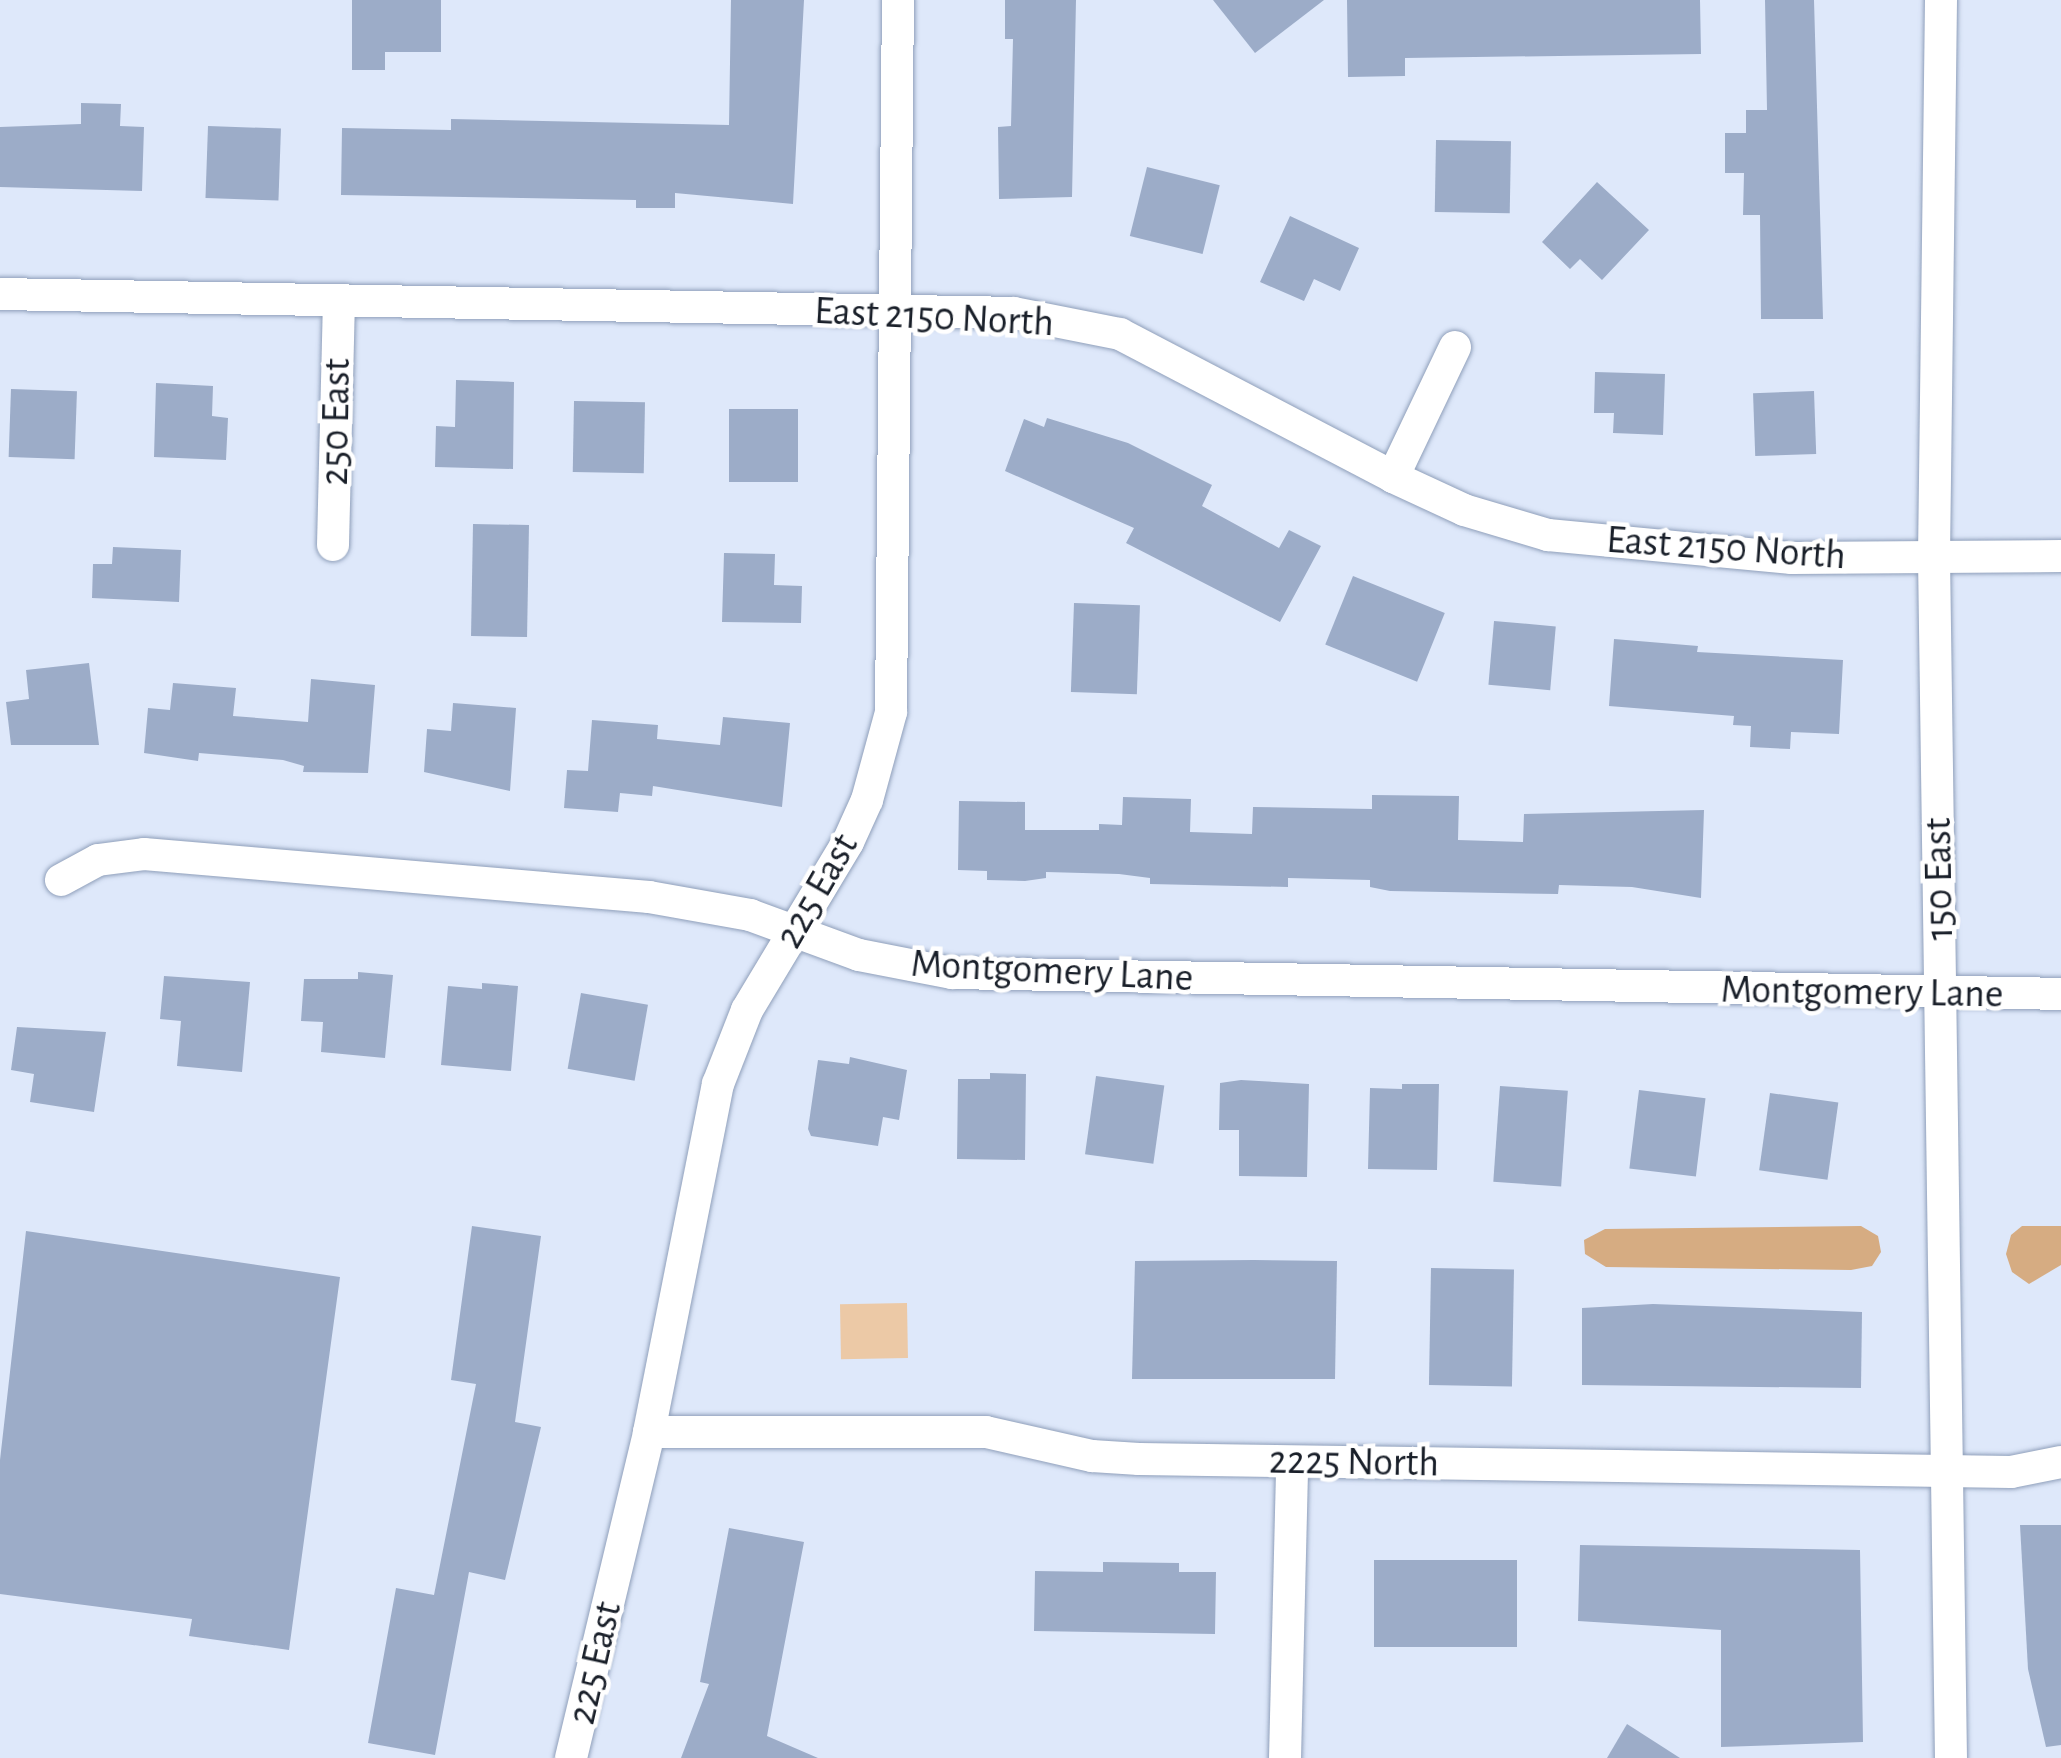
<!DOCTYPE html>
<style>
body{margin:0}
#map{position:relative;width:2061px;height:1758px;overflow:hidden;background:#dee8fa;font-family:"Alegreya Sans",sans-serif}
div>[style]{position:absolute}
.green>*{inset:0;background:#ecc9a6;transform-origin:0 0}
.water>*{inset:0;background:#d6ac82}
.building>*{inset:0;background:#9cacc8;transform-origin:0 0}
.roads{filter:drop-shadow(0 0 2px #8f9fba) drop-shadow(0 0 2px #8f9fba)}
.street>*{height:32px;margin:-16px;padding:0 16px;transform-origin:16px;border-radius:16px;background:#fff}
span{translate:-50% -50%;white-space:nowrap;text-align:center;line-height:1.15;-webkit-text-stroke:9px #fff;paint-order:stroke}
.street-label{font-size:40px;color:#191f29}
</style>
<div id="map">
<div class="green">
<i style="left:907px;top:1303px;width:55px;height:67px;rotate:89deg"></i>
</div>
<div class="water">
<i style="clip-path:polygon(1861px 1226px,1878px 1236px,1881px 1252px,1872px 1266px,1851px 1270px,1606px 1267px,1585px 1254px,1584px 1240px,1605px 1229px)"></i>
<i style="clip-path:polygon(2022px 1226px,2061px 1226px,2061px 1265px,2029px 1284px,2012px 1272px,2006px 1254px,2011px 1235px)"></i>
</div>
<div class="building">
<i style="clip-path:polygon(352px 0,441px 0,441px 52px,385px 52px,385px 70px,352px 70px)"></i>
<i style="clip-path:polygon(731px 0,804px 0,793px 204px,675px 193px,675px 208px,636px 208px,636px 200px,341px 195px,342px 128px,451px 130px,451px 119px,729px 125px)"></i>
<i style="clip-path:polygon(1005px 0,1076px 0,1072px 197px,999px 199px,998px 127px,1011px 126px,1013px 39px,1005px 39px)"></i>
<i style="clip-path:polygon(1213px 0,1324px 0,1255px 53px)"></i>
<i style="clip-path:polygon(1347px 0,1700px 0,1701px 54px,1405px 58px,1405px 76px,1348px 77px)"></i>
<i style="clip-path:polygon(1765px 0,1814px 0,1823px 319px,1761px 319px,1760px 215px,1743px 215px,1744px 173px,1725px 173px,1725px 133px,1746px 133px,1746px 110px,1767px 110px)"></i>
<i style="clip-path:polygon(81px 103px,121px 104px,120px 126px,144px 127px,142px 191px,0 187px,0 127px,81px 124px)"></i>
<i style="left:208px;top:126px;width:73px;height:72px;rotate:2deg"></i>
<i style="left:1436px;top:140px;width:75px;height:72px;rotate:1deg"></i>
<i style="left:1147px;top:167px;width:75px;height:71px;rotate:14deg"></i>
<i style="clip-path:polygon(1597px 182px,1649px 230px,1602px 280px,1580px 259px,1570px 269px,1542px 242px)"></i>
<i style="clip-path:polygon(1290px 216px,1359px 248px,1340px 291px,1314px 279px,1304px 301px,1260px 282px)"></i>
<i style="clip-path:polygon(1595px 372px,1665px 374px,1663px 435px,1613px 433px,1614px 413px,1594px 413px)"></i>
<i style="clip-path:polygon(456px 380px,514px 382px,513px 469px,435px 467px,436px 426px,455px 427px)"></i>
<i style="clip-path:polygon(156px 383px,213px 386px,212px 416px,228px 418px,226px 460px,154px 457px)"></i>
<i style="left:11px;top:389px;width:66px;height:68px;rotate:2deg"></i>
<i style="left:1814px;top:391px;width:63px;height:61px;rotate:88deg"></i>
<i style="left:574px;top:401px;width:71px;height:71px;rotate:1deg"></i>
<i style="left:729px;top:409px;width:69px;height:73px"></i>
<i style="clip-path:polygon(1047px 418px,1128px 443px,1212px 485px,1202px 506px,1279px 548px,1289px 530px,1321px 546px,1280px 622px,1126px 543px,1134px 528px,1005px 471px,1024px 419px,1044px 427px)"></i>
<i style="left:473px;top:524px;width:56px;height:112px;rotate:1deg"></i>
<i style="clip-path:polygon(113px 547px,181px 550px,179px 602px,92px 598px,93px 564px,112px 564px)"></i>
<i style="clip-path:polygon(724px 553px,775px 554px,774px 585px,802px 586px,801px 623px,722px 622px)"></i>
<i style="left:1353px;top:576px;width:99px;height:74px;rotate:22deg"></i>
<i style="left:1074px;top:603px;width:66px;height:89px;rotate:2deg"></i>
<i style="left:1494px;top:621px;width:62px;height:64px;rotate:5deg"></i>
<i style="clip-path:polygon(1614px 639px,1698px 646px,1697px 652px,1843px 660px,1839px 734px,1791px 732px,1790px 749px,1750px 747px,1751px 726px,1733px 725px,1734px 716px,1609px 706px)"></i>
<i style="clip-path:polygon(89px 663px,99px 745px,11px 745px,6px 702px,29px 699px,26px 670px)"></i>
<i style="clip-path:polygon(311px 679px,375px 685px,368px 773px,303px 772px,304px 766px,283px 760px,199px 753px,198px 761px,144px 753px,148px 708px,170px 710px,173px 683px,236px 688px,233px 716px,308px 722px)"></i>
<i style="clip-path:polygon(453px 703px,516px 708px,510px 791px,424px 772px,427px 729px,451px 731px)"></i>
<i style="clip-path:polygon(723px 717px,790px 723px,782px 807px,653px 786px,652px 796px,620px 793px,618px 812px,564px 808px,567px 770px,588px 771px,592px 720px,658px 725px,657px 739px,720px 745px)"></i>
<i style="clip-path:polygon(1372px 795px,1459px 796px,1458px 840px,1523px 842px,1524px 814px,1704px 810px,1701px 898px,1632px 887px,1559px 885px,1558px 894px,1390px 891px,1370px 887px,1370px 880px,1288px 878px,1288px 887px,1150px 884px,1150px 878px,1119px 874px,1046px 872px,1046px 878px,1025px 881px,987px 880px,987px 871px,958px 870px,959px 801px,1025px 802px,1025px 830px,1099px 830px,1099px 824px,1122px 825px,1123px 797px,1191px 799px,1190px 832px,1252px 834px,1253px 807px,1372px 809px)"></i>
<i style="clip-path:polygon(358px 972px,393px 975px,385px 1058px,321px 1052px,323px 1022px,301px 1021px,304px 979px,358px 979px)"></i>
<i style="clip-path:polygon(164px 976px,250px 982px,242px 1072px,177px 1066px,181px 1021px,160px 1019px)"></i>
<i style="clip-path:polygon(482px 983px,518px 986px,511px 1071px,441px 1065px,448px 986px,482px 989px)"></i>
<i style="left:581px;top:993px;width:68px;height:77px;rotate:10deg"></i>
<i style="clip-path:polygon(17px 1027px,106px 1032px,94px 1112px,30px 1102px,34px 1074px,11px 1070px)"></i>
<i style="clip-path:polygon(850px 1057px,907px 1070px,899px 1120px,883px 1117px,878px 1146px,811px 1136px,808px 1129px,818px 1060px,849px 1064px)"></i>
<i style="clip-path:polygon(990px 1073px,1026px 1074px,1025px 1160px,957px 1159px,958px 1079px,990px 1079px)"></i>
<i style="left:1096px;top:1076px;width:69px;height:79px;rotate:8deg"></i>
<i style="clip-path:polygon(1241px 1080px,1309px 1084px,1307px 1177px,1239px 1176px,1239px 1130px,1219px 1130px,1220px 1083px)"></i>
<i style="clip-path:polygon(1402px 1084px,1439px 1084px,1437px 1170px,1368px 1169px,1370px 1088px,1402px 1089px)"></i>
<i style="left:1500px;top:1086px;width:68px;height:96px;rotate:4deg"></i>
<i style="left:1639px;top:1090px;width:67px;height:79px;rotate:7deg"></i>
<i style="left:1770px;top:1093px;width:69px;height:78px;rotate:8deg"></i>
<i style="clip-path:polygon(472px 1226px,541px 1236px,515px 1422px,541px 1427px,505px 1580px,469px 1572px,435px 1755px,368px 1743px,396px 1588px,434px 1595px,476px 1384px,451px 1380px)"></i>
<i style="clip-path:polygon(26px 1231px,340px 1277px,289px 1650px,189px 1636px,192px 1619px,0 1594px,0 1460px)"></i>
<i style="clip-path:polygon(1254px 1260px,1337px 1261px,1335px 1379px,1132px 1379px,1135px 1261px)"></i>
<i style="left:1431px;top:1268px;width:83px;height:117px;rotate:1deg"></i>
<i style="clip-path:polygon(1653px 1304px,1862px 1312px,1861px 1388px,1582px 1385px,1582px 1308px)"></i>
<i style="clip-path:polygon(2020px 1525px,2061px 1525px,2061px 1745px,2046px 1747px,2028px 1669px)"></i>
<i style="clip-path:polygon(729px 1528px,804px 1542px,767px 1736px,818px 1758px,681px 1758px,709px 1684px,700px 1682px)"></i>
<i style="clip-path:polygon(1580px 1545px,1860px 1550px,1863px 1742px,1721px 1747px,1721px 1630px,1578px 1621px)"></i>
<i style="left:1374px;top:1560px;width:143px;height:87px"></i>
<i style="clip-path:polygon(1103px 1562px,1179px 1563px,1179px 1572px,1216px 1572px,1215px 1634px,1034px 1631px,1035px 1571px,1103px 1572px)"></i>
<i style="clip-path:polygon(1627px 1724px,1680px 1758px,1607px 1758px)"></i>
</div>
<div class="roads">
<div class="street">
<i style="left:1941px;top:0;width:557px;rotate:90.72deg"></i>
<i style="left:1934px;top:557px;width:1201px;rotate:89.19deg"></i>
<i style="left:0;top:294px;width:1014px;rotate:1.07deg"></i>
<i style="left:1014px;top:313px;width:108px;rotate:11.2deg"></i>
<i style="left:1120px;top:334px;width:308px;rotate:27.6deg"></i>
<i style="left:1393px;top:477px;width:78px;rotate:24.9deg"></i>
<i style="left:1464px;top:510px;width:88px;rotate:16.6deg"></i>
<i style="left:1548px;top:535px;width:245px;rotate:5.4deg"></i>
<i style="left:1792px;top:558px;width:269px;rotate:-0.4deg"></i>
<i style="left:1393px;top:477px;width:144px;rotate:-64.5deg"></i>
<i style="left:333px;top:545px;width:245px;rotate:-88.6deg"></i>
<i style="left:61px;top:880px;width:42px;rotate:-28.4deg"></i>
<i style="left:98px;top:860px;width:46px;rotate:-7.4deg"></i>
<i style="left:144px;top:854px;width:507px;rotate:4.87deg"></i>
<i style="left:649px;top:897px;width:103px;rotate:10.1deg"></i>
<i style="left:750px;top:915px;width:116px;rotate:20.2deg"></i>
<i style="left:859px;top:955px;width:95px;rotate:11deg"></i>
<i style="left:952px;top:973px;width:1109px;rotate:1.08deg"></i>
<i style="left:649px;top:1432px;width:337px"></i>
<i style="left:986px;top:1432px;width:109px;rotate:12.8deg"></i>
<i style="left:1092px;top:1456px;width:47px;rotate:3.7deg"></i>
<i style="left:1139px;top:1459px;width:872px;rotate:0.85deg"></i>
<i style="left:2011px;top:1472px;width:51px;rotate:-11.3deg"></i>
<i style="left:571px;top:1758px;width:335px;rotate:-76.5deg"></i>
<i style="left:649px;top:1432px;width:355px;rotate:-78.8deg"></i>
<i style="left:718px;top:1084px;width:79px;rotate:-68.6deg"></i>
<i style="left:747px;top:1010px;width:196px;rotate:-59deg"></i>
<i style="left:848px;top:842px;width:46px;rotate:-65.7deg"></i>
<i style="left:867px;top:800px;width:91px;rotate:-74.7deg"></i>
<i style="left:891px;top:712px;width:712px;rotate:-89.44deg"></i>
<i style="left:1285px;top:1758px;width:296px;rotate:-88.6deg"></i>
</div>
</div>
<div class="street-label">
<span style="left:934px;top:317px;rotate:3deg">East 2150 North</span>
<span style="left:336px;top:422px;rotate:-89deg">250 East</span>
<span style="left:1726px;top:548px;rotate:4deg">East 2150 North</span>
<span style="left:1939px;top:879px;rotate:-91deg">150 East</span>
<span style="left:817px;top:891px;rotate:-60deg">225 East</span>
<span style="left:1052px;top:971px;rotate:3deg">Montgomery Lane</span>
<span style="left:1862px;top:992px;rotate:1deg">Montgomery Lane</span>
<span style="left:1354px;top:1462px;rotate:1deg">2225 North</span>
<span style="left:595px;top:1663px;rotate:-77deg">225 East</span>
</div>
</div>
